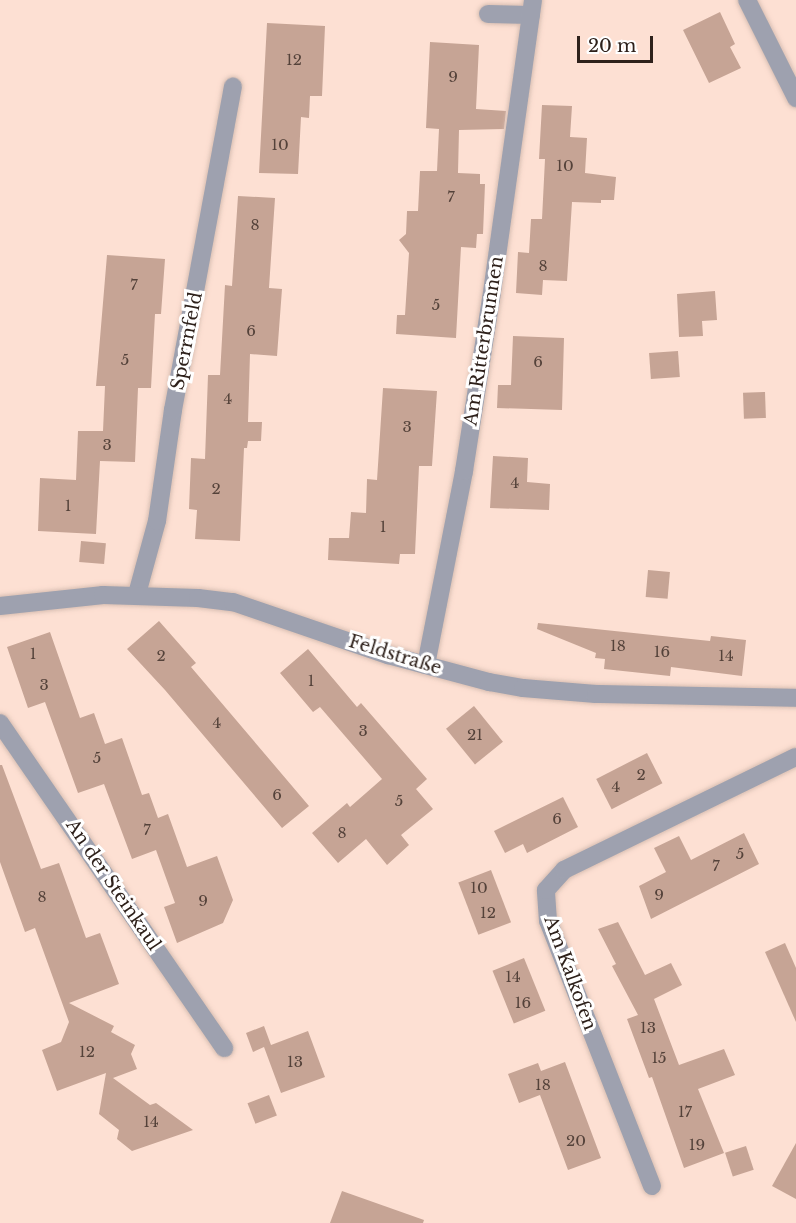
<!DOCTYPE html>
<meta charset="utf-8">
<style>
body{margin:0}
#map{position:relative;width:796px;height:1223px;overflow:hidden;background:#fde0d3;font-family:"Libre Baskerville",serif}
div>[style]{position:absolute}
.building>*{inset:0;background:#c6a495;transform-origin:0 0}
.roads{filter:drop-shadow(0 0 2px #d8beb2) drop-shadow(0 0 2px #d8beb2)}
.street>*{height:18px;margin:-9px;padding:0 9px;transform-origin:9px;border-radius:9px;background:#9ea1af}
span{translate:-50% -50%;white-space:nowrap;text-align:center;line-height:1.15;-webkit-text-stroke:6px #fff;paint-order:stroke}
.number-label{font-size:15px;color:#54423a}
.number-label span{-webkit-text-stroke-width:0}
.street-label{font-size:18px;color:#2e211b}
.scale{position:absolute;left:577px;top:36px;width:76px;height:27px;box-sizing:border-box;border:3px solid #2e211b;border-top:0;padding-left:8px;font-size:18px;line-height:21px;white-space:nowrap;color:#2e211b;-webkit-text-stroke:4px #fff;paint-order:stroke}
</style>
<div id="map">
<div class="building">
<i style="clip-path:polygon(720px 12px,735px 44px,730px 47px,741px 68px,709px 83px,683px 30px)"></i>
<i style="clip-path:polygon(267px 23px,325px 26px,322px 96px,310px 96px,309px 118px,301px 117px,298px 174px,259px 173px)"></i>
<i style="clip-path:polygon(430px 42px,479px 45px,476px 109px,506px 111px,504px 129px,459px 130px,458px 173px,480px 174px,480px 184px,485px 184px,483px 234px,477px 234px,476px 248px,461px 247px,456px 338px,396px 334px,397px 315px,405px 315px,409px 253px,399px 240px,406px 234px,407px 211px,418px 211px,420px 171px,437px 171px,439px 129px,426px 128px)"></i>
<i style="clip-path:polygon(542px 105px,572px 106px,570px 137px,587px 138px,585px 173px,616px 177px,614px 200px,601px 200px,601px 203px,572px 202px,567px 281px,543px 280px,542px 295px,516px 293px,518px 252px,529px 253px,531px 219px,542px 219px,545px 159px,539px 159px)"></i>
<i style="clip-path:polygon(238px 196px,275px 198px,269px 288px,282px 289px,277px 356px,250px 354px,248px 422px,262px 422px,261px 441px,248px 441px,247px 448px,244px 448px,240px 541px,195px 539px,197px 510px,189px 509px,191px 458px,205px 459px,208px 375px,220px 375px,225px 285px,232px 286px)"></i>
<i style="clip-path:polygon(107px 255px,165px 259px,161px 314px,155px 314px,151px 388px,138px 388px,135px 462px,100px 461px,96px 534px,38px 531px,40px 478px,76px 480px,78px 431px,103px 431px,105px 386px,96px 386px)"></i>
<i style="clip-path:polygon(715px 291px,717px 320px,702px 321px,703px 336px,679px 337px,677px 294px)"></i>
<i style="clip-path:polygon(513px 336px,564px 338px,562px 410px,497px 408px,498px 385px,511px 385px)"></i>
<i style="left:678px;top:351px;width:26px;height:29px;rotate:86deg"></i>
<i style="clip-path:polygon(383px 388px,437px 391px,432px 466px,419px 466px,415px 554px,400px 554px,399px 564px,328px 560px,329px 538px,349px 538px,351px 512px,366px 513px,367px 479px,377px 480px)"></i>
<i style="left:765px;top:392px;width:26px;height:22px;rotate:88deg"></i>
<i style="clip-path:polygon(493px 456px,528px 458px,527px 482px,550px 484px,549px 510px,490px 508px)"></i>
<i style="left:81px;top:541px;width:25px;height:21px;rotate:5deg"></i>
<i style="left:648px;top:570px;width:22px;height:27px;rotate:5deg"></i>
<i style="clip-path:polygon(159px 621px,196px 663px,191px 667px,309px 806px,282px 828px,165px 690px,127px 649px)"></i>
<i style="clip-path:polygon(538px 623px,710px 641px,711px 636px,746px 640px,742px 676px,671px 667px,670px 676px,604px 669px,605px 659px,595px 658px,596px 653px,537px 629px)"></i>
<i style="clip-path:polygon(50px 632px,80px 718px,94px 713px,105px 744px,122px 738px,142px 795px,149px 793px,158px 818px,168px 814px,187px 867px,217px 856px,233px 900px,223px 923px,177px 943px,164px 907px,175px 903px,156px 850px,132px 859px,104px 784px,78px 793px,45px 702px,28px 708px,7px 647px)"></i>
<i style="clip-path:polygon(308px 649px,357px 707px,361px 703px,427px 779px,416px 789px,433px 809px,401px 835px,409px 845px,387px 865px,366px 839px,338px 863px,312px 833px,347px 803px,350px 807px,382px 779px,320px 707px,313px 712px,280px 673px)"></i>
<i style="left:474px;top:706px;width:46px;height:36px;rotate:51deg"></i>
<i style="left:647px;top:753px;width:34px;height:57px;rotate:63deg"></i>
<i style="clip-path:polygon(0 765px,2px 765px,41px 869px,59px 863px,86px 938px,100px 933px,119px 984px,69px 1003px,114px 1026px,111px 1032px,135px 1045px,131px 1054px,137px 1069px,113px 1078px,150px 1105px,156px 1103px,193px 1130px,132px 1151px,117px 1139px,119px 1130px,99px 1114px,106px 1073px,57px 1091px,42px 1050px,61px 1042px,69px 1022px,35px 928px,25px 932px,0 862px)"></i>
<i style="clip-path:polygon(563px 797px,578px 827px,527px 853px,523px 844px,505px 853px,494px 831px)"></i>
<i style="clip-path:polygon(744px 833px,759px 864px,651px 919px,639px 886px,666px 872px,654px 848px,679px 836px,691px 860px)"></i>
<i style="left:491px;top:870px;width:56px;height:35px;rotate:69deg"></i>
<i style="clip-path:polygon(618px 922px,645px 975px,671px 963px,682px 985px,654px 999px,679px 1065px,724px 1049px,735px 1075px,698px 1089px,724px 1153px,684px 1168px,652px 1077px,649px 1078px,627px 1019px,638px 1015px,612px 966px,616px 964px,598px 929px)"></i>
<i style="clip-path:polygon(785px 943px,796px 968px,796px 1022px,765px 952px)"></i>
<i style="left:524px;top:958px;width:57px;height:34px;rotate:68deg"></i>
<i style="clip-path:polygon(264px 1026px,271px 1045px,308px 1031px,325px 1077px,281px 1093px,264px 1047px,253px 1052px,246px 1033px)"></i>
<i style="clip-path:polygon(565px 1062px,601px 1158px,568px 1170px,540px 1095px,519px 1103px,508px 1074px,538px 1063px,541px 1071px)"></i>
<i style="left:269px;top:1095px;width:22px;height:23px;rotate:69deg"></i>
<i style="clip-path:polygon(796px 1143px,796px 1199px,772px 1186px)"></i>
<i style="left:746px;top:1146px;width:25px;height:22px;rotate:72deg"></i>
<i style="clip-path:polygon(342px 1191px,424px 1220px,423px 1223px,330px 1223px)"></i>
</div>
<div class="roads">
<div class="street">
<i style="left:747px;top:0;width:110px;rotate:63.4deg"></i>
<i style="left:488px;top:14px;width:43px;rotate:1.3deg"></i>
<i style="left:137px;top:594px;width:76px;rotate:-74.7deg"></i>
<i style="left:157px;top:521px;width:112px;rotate:-81.8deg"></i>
<i style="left:173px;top:410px;width:329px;rotate:-79.5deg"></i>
<i style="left:0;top:606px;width:104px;rotate:-6.1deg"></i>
<i style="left:103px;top:595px;width:95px;rotate:1.8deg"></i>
<i style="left:198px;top:598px;width:35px;rotate:7deg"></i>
<i style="left:233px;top:602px;width:164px;rotate:18.9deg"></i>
<i style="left:388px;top:655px;width:105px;rotate:15deg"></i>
<i style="left:489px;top:682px;width:35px;rotate:10deg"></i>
<i style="left:523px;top:688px;width:73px;rotate:4.7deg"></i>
<i style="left:596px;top:694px;width:200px;rotate:1.1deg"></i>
<i style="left:426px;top:665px;width:198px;rotate:-78.9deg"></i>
<i style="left:464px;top:471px;width:174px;rotate:-81.1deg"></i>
<i style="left:491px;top:299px;width:302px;rotate:-82deg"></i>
<i style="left:0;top:723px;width:395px;rotate:55.4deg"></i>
<i style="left:652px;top:1186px;width:285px;rotate:-111.4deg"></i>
<i style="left:548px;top:921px;width:31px;rotate:-94deg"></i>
<i style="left:546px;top:890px;width:27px;rotate:-48deg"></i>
<i style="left:564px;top:870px;width:258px;rotate:-26deg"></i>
</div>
</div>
<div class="number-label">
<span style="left:294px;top:60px">12</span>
<span style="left:453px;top:77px">9</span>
<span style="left:280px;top:145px">10</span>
<span style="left:565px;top:166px">10</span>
<span style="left:451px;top:197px">7</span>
<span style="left:255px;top:225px">8</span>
<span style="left:543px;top:266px">8</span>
<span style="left:134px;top:285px">7</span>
<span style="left:436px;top:305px">5</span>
<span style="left:251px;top:331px">6</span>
<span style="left:125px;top:360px">5</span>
<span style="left:538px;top:362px">6</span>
<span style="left:228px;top:399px">4</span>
<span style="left:407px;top:427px">3</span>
<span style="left:107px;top:445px">3</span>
<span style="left:515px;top:483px">4</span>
<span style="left:216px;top:489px">2</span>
<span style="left:68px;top:506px">1</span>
<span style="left:383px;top:527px">1</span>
<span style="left:618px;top:646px">18</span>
<span style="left:662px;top:652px">16</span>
<span style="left:33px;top:654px">1</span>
<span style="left:161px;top:656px">2</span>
<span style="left:726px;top:656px">14</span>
<span style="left:311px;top:681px">1</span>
<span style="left:44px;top:685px">3</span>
<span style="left:217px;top:723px">4</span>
<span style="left:363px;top:731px">3</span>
<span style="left:475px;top:735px">21</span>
<span style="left:97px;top:758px">5</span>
<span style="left:641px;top:775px">2</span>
<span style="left:616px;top:787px">4</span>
<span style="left:277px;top:795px">6</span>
<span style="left:399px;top:801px">5</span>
<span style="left:557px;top:819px">6</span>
<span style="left:147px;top:830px">7</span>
<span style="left:342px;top:833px">8</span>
<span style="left:740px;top:854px">5</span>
<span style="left:716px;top:866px">7</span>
<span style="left:479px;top:888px">10</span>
<span style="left:659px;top:895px">9</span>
<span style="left:42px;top:897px">8</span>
<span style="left:203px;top:901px">9</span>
<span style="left:488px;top:913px">12</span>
<span style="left:513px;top:977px">14</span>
<span style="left:523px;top:1003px">16</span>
<span style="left:648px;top:1028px">13</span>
<span style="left:87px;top:1052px">12</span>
<span style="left:659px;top:1058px">15</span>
<span style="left:295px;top:1062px">13</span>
<span style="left:543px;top:1085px">18</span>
<span style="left:685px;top:1112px">17</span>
<span style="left:151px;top:1122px">14</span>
<span style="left:576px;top:1141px">20</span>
<span style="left:697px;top:1145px">19</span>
</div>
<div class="street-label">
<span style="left:187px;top:341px;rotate:-79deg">Sperrnfeld</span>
<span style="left:484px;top:341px;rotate:-81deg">Am Ritterbrunnen</span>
<span style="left:395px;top:655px;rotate:17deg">Feldstraße</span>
<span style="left:113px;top:885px;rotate:56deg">An der Steinkaul</span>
<span style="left:570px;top:973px;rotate:70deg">Am Kalkofen</span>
</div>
<div class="scale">20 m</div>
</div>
